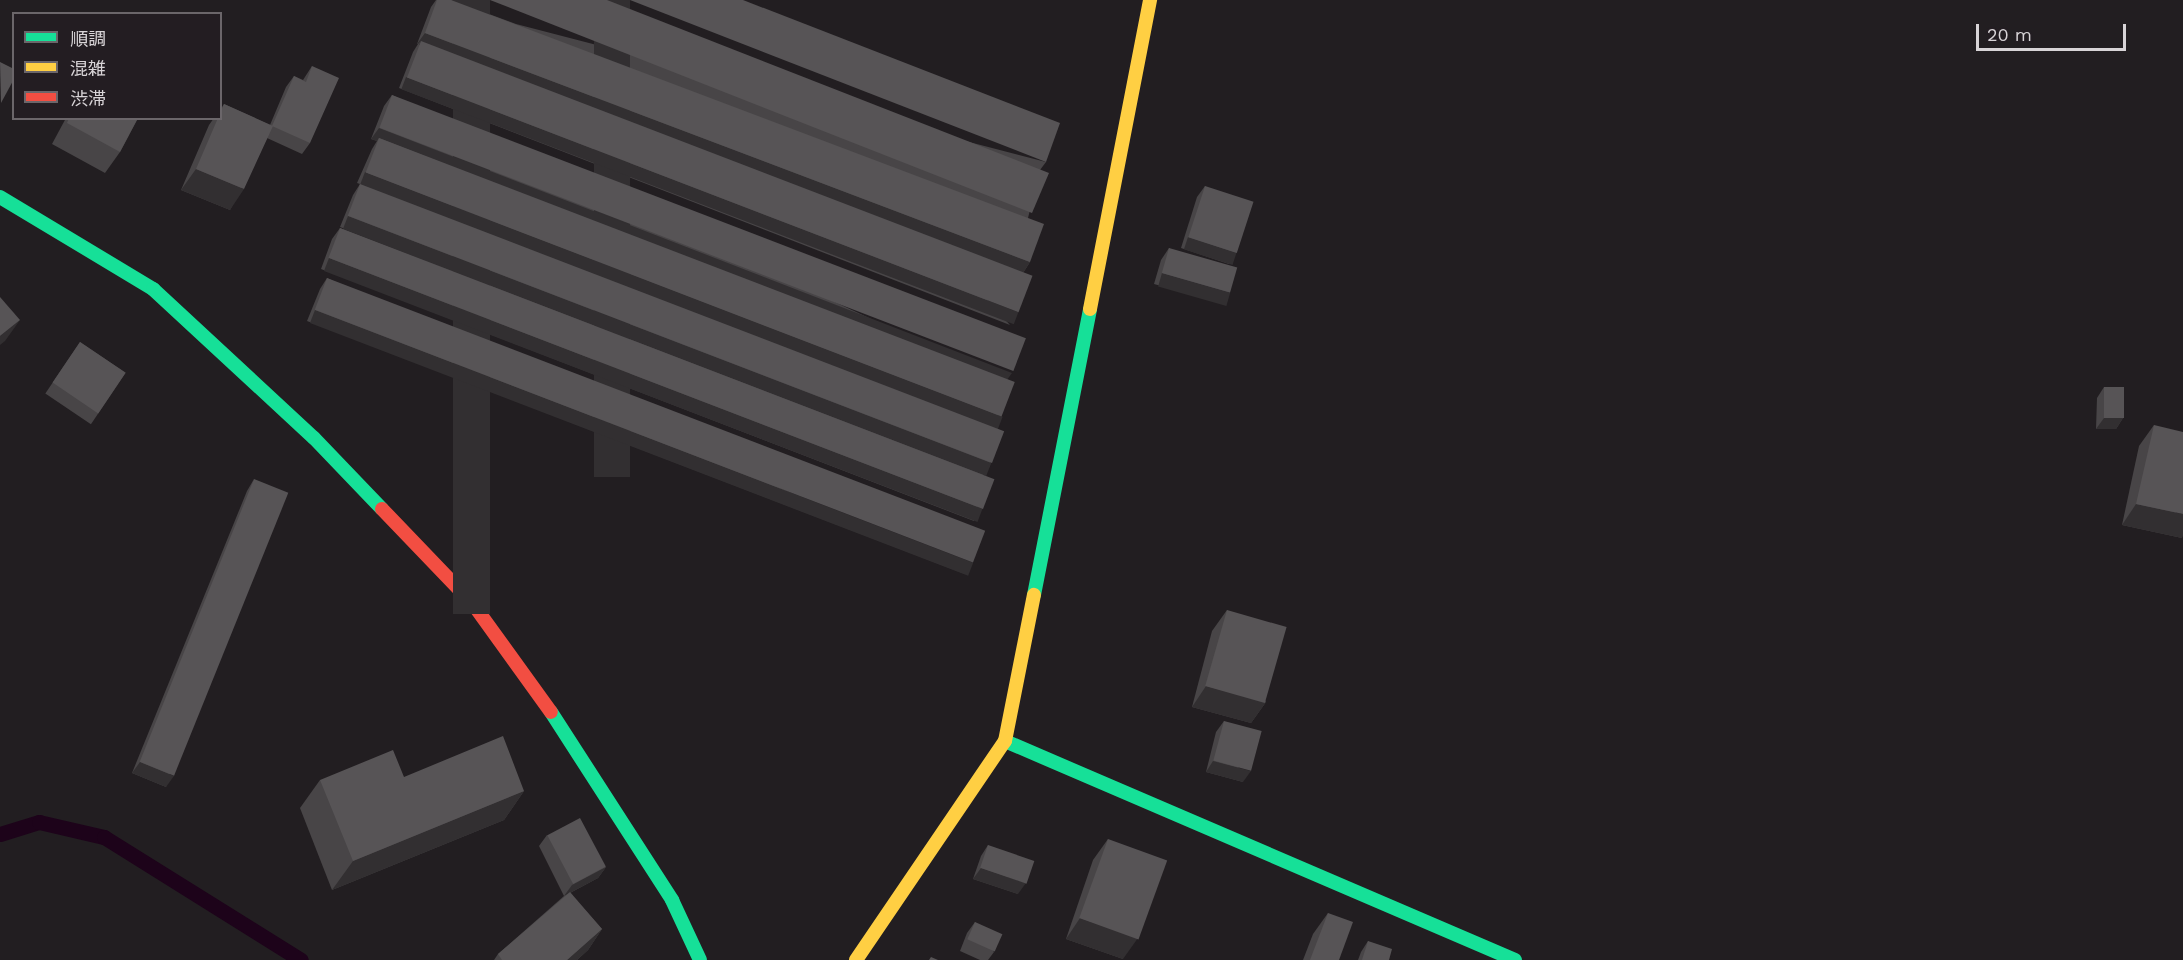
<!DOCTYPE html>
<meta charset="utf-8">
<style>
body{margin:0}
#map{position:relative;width:2183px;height:960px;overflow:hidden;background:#221e21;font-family:"Work Sans","Noto Sans JP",sans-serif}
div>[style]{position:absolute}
.stream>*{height:15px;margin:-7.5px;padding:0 7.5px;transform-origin:7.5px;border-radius:7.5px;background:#1d031a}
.fast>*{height:14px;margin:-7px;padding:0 7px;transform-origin:7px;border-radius:7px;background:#16e098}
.slow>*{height:14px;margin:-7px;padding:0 7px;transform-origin:7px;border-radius:7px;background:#ffcf43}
.jam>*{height:14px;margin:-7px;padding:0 7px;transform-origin:7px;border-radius:7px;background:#f24e42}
.wall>*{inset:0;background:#484547;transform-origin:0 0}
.shaded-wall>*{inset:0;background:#322f31;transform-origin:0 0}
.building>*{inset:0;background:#575456;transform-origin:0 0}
span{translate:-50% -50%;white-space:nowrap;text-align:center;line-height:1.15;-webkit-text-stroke:4.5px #231d22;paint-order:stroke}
.legend{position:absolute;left:12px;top:12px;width:210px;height:108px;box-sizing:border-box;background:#231d22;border:2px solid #6b666a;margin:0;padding:8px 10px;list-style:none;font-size:18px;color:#d8d4d7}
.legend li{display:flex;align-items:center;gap:12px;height:30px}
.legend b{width:30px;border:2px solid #6b666a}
.scale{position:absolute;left:1976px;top:24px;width:150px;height:27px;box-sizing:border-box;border:3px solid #d8d4d7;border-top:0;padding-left:8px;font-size:18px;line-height:21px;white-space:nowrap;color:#d8d4d7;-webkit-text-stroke:4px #231d22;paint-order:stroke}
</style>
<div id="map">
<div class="stream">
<i style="left:0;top:834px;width:41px;rotate:-17.1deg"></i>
<i style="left:39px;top:822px;width:67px;rotate:13deg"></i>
<i style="left:104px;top:837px;width:232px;rotate:32deg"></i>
</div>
<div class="fast">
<i style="left:0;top:197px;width:179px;rotate:31deg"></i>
<i style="left:153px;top:289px;width:219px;rotate:42.8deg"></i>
<i style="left:314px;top:438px;width:98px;rotate:46.2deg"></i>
<i style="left:1034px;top:595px;width:291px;rotate:-78.9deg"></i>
<i style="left:551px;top:712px;width:224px;rotate:57.2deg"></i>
<i style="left:672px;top:900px;width:66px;rotate:65deg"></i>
<i style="left:1005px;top:741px;width:555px;rotate:23.24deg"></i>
</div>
<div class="slow">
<i style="left:1090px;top:309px;width:315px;rotate:-79deg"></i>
<i style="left:856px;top:960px;width:265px;rotate:-55.8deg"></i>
<i style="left:1005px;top:741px;width:149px;rotate:-78.8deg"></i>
</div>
<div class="jam">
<i style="left:382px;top:509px;width:132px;rotate:46.2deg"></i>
<i style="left:473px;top:604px;width:133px;rotate:54.2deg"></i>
</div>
<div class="wall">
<i style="clip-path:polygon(436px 0,451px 0,516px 24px,1046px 162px,1040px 170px,1028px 218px,1030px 262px,1023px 273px,930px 238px,1010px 325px,399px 88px,413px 52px,418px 44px,417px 44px,431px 7px)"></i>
<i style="clip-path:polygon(312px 66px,310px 143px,302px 154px,267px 138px,230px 210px,181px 190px,209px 125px,214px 118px,220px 118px,220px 110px,224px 104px,270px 125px,286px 87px,294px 76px,303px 80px)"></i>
<i style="clip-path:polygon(392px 95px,1006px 382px,994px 430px,990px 466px,983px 476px,974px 521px,321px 269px,332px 239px,340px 228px,493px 287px,340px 227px,353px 195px,360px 184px,357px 183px,372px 149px,377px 141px,371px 139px,384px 106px)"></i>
<i style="clip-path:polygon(66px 118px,138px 118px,120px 152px,105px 173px,52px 144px)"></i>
<i style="clip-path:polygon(1205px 186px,1236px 253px,1229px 264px,1181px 248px,1197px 197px)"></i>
<i style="clip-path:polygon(1169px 248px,1230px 292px,1222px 303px,1154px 284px,1161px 260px)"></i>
<i style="clip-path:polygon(327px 278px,965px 574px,307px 321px,320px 289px)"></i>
<i style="left:80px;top:342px;width:55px;height:62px;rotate:34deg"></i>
<i style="clip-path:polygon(2104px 387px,2123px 418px,2116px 429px,2096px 429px,2097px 398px)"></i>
<i style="clip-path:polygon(2154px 425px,2182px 538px,2122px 525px,2139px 446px)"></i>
<i style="clip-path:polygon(254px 479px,166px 787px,132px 773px,247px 491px)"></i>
<i style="clip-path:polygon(1227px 610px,1266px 702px,1251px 723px,1192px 707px,1212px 631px)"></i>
<i style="clip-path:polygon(1224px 721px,1243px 782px,1206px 772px,1216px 732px)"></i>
<i style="clip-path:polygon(404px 777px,524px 791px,504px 820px,332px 890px,300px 808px,320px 780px)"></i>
<i style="clip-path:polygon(547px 835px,606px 867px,598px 878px,570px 893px,602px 929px,588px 950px,577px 960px,494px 960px,498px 954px,564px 896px,539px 846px)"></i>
<i style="clip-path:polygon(1108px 839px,1123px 959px,1066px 939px,1093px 860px)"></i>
<i style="clip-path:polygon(988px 845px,1018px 894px,973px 879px,981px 856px)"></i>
<i style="clip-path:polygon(1328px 913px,1339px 960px,1303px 960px,1313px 934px)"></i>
<i style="clip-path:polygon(975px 922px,994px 952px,988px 960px,980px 960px,960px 951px,967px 933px)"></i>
<i style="clip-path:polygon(1368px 941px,1389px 960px,1358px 960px,1361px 952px)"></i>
</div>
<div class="shaded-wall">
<i style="left:453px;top:0;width:37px;height:614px"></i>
<i style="left:594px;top:0;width:36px;height:477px"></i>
<i style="clip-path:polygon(425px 33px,1030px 262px,1023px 273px,419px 45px,421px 41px,418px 44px,417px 44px)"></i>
<i style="left:406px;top:77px;width:656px;height:13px;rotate:21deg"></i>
<i style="clip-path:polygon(379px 128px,1012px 373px,1004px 384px,379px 138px,377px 141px,371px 139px)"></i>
<i style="clip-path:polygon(196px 169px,244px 189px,230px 210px,181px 190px)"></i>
<i style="left:365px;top:172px;width:683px;height:14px;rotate:21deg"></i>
<i style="left:348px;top:216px;width:689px;height:14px;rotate:21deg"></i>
<i style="left:1188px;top:237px;width:51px;height:13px;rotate:18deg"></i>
<i style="left:329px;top:258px;width:700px;height:14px;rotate:21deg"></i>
<i style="left:1162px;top:273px;width:71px;height:14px;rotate:16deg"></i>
<i style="left:315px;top:310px;width:705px;height:14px;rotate:21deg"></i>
<i style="clip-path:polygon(20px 320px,5px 341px,0 345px,0 336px)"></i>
<i style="clip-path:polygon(2104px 418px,2123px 418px,2116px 429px,2096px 429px)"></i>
<i style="clip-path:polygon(2136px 504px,2183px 514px,2183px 536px,2182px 538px,2122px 525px)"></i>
<i style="clip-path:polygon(1206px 686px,1266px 702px,1251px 723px,1192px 707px)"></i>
<i style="clip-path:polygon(1213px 761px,1251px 771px,1243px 782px,1206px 772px)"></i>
<i style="clip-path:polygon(140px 762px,174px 776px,166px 787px,132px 773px)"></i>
<i style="clip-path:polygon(524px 791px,504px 820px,332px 890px,353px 861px)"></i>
<i style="clip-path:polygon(606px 867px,598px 878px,564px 896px,572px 885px)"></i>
<i style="clip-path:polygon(981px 868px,1026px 883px,1018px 894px,973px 879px)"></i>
<i style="clip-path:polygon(1080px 918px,1138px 938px,1123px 959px,1066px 939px)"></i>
<i style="clip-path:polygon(602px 929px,588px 950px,577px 960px,567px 960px)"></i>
</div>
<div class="building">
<i style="clip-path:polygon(437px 0,451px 0,1044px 224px,1030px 262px,425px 33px)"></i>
<i style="clip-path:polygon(490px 0,607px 0,1049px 173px,1032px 213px)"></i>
<i style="clip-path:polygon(630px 0,743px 0,1060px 123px,1046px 162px)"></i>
<i style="left:421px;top:41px;width:655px;height:39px;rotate:21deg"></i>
<i style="clip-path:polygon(0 62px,14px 69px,14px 79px,1px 103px)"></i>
<i style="clip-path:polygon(312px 66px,339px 78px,310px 143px,272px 126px,294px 76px,306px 82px)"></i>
<i style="left:392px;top:95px;width:679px;height:35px;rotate:21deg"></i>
<i style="clip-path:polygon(224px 104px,273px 126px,244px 189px,196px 169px,218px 118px,220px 118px,220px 113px)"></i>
<i style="clip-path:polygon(69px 118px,138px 118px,120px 152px,67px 123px)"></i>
<i style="left:379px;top:138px;width:681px;height:37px;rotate:21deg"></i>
<i style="left:360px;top:184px;width:690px;height:34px;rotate:21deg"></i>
<i style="left:1205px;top:186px;width:51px;height:54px;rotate:18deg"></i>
<i style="left:340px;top:228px;width:701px;height:32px;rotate:21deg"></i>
<i style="left:1169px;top:248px;width:71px;height:26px;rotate:16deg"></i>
<i style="left:327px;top:278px;width:705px;height:34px;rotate:21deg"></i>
<i style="clip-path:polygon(0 297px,20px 320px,0 336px)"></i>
<i style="left:80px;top:342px;width:55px;height:49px;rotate:34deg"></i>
<i style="left:2104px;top:387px;width:20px;height:31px"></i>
<i style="clip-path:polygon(2154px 425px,2183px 432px,2183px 514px,2136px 504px)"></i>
<i style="left:254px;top:479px;width:37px;height:305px;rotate:22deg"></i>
<i style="left:1227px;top:610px;width:62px;height:79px;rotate:16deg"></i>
<i style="left:1224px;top:721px;width:39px;height:41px;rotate:15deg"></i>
<i style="clip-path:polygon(503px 736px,524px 791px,353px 861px,320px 780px,393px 750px,404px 777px)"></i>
<i style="left:580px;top:818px;width:55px;height:37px;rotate:62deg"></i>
<i style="left:1108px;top:839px;width:63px;height:84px;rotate:20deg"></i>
<i style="left:988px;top:845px;width:49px;height:24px;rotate:19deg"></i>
<i style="clip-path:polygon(570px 892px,602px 929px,567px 960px,502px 960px,498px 954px)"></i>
<i style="clip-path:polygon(1328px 913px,1353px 922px,1339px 960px,1310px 960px)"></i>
<i style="left:975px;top:922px;width:30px;height:19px;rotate:24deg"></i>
<i style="clip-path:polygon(1368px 941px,1392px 949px,1389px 960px,1362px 960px)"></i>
<i style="clip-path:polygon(931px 957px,938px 960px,929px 960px)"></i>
</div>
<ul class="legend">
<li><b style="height:8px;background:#16e098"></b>順調</li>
<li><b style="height:8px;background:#ffcf43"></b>混雑</li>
<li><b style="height:8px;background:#f24e42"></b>渋滞</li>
</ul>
<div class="scale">20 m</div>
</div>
